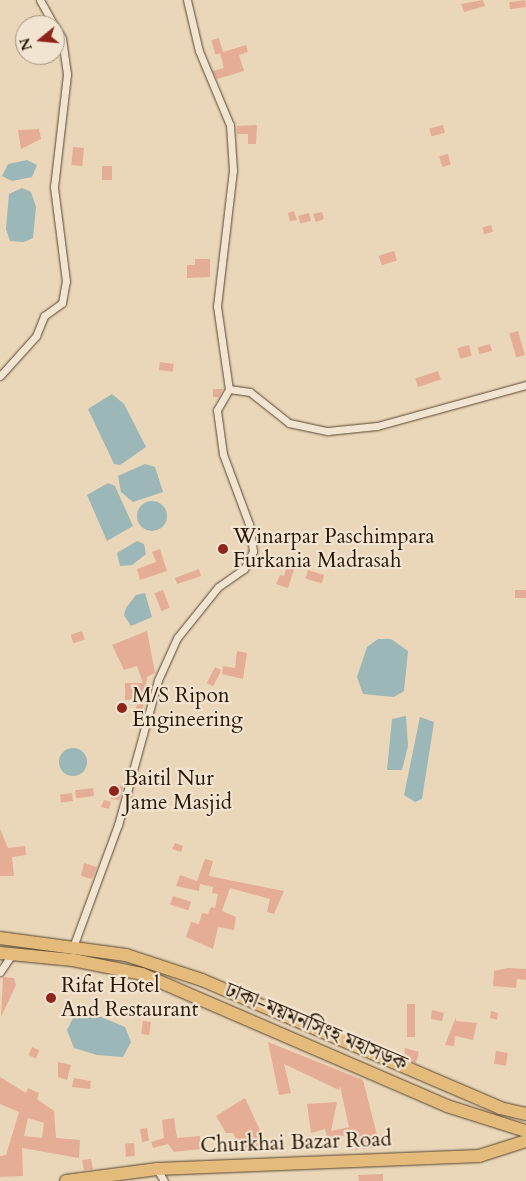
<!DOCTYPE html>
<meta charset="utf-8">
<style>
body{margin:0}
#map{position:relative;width:526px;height:1181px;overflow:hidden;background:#ead6b8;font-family:Cardo,"Noto Serif Bengali",serif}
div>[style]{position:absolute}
.water>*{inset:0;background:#9bb7b8}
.round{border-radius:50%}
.building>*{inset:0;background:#e6ad96;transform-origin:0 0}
.roads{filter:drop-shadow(0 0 1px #574630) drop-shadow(0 0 1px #574630)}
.street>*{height:7px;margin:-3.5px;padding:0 3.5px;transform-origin:3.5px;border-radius:3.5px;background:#f1e4d1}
.highway>*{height:12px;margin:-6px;padding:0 6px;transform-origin:6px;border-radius:6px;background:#e5bb7c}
.dots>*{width:14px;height:14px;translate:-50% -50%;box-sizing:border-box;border:2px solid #f1e4d1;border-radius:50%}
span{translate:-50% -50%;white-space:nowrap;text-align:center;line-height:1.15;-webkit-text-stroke:4.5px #f1e4d1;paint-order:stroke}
.poi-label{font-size:21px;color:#261602}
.left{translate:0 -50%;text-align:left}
.street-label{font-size:21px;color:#261602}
.north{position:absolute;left:15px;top:15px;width:50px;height:50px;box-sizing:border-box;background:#f1e4d1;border:1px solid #a0927e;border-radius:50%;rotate:253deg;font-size:14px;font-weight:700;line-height:20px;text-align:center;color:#261602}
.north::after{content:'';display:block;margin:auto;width:18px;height:22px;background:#8f2418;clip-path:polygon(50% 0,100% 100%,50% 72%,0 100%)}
</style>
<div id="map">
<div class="water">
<i style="clip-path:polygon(27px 160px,37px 165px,32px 177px,12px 181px,2px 176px,8px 164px)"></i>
<i style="clip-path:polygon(22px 188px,31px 192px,36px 207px,33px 238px,24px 242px,10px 241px,6px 229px,9px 194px)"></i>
<i style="clip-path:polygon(112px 394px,124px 404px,146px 447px,120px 465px,114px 464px,88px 409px)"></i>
<i style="clip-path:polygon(145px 464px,155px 467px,163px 492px,133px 502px,121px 492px,118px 476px)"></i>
<i style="clip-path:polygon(108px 483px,115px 486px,133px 526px,107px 541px,87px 495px)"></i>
<i class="round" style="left:137px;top:501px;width:30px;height:30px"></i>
<i style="clip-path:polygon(137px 541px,144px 544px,146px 554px,132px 565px,120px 566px,117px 553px)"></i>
<i style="clip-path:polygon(145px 593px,152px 617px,131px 626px,124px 615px,126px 608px,136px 595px)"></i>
<i style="clip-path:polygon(391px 639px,408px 651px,404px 691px,394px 697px,363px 694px,357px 677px,367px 647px,378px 639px)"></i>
<i style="clip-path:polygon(406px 716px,408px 746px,402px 770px,387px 770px,392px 719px)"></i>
<i style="clip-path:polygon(420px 717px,434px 722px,422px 799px,415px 802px,404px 795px)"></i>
<i class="round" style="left:59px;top:748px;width:28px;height:28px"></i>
<i style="clip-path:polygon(94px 1014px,125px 1027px,131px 1042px,123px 1057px,97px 1055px,74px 1048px,67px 1030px,73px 1018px)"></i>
</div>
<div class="building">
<i style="clip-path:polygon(483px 0,485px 6px,464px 12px,461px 4px)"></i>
<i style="left:525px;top:0;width:7px;height:16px;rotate:82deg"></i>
<i style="left:219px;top:38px;width:15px;height:8px;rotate:74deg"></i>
<i style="clip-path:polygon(246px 45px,248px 52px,239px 55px,244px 71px,217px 79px,213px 71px,224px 68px,220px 53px)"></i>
<i style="clip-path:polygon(257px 125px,256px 144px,248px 144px,248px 134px,237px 134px,237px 126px)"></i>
<i style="left:443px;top:125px;width:8px;height:14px;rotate:76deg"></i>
<i style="clip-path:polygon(39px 129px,41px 139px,21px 149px,18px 130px)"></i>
<i style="left:73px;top:147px;width:11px;height:18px;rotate:5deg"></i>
<i style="left:448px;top:154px;width:11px;height:9px;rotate:75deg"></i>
<i style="left:102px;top:166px;width:10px;height:14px"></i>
<i style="clip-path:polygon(294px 211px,297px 220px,290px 221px,288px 213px)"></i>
<i style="clip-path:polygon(322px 212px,324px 219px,316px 222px,313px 214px)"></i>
<i style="left:309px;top:213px;width:8px;height:11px;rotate:76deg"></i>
<i style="left:491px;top:225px;width:7px;height:9px;rotate:74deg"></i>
<i style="left:394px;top:251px;width:10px;height:16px;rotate:73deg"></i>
<i style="clip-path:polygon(195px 259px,210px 259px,210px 277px,187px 278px,187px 265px,195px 265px)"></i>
<i style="left:518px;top:331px;width:25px;height:9px;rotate:74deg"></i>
<i style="left:490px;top:344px;width:7px;height:13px;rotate:74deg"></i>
<i style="left:469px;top:345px;width:11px;height:12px;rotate:75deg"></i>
<i style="left:160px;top:362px;width:14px;height:8px;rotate:8deg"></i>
<i style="left:438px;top:371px;width:9px;height:24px;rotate:72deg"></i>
<i style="clip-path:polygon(213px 389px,223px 389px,219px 397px,213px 397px)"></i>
<i style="clip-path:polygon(160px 549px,167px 571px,140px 580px,137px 569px,156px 562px,152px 552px)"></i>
<i style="clip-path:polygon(290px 555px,298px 557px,288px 588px,276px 584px,280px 575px,284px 576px)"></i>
<i style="clip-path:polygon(199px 569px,201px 576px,177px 584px,175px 578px)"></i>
<i style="left:308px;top:570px;width:17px;height:9px;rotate:17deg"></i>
<i style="left:163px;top:590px;width:19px;height:9px;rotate:69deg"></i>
<i style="left:526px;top:590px;width:8px;height:11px;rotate:90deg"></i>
<i style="left:82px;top:631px;width:9px;height:12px;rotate:72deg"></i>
<i style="clip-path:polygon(147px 631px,155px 673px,147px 677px,141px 723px,133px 722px,138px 700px,125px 700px,125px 683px,143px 683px,137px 666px,124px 670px,112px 645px)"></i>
<i style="clip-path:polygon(237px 651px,247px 653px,243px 679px,222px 674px,223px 666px,235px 668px)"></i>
<i style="left:215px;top:667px;width:7px;height:18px;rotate:27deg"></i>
<i style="clip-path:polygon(113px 784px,123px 786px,119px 800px,111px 799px)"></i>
<i style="left:93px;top:788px;width:8px;height:18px;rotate:83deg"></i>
<i style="left:72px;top:793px;width:8px;height:12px;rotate:83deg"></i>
<i style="clip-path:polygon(104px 800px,111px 802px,109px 809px,101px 807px)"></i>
<i style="clip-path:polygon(0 829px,8px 848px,25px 846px,26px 855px,12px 857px,14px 876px,0 876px)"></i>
<i style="clip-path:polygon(175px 843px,183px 846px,181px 852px,172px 849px)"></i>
<i style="clip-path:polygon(205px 859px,213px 861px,209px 876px,284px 891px,274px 914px,267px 912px,270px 899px,230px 888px,222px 911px,236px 917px,234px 930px,218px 927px,213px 949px,186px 937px,191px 922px,199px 924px,202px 913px,208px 914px,211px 907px,215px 908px,218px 894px,212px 893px,213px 887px,200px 884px,199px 891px,176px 886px,180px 875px,197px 881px)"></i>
<i style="clip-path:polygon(84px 863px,97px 867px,92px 879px,81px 876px)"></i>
<i style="left:173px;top:896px;width:19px;height:9px;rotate:18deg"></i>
<i style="clip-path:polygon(508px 968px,526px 969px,526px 980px,517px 979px,516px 988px,493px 986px,494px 971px)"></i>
<i style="clip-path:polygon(3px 977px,14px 978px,16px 985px,1px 1017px)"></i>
<i style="left:407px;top:1004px;width:8px;height:33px"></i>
<i style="clip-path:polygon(432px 1010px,444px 1013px,442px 1021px,431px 1019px)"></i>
<i style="clip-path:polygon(491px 1011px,498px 1013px,497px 1020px,490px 1018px)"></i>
<i style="clip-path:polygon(456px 1017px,456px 1021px,477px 1023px,473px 1040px,455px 1036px,454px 1046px,445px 1045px)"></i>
<i style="left:143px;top:1021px;width:8px;height:13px;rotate:7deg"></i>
<i style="clip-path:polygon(268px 1042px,363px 1080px,380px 1147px,351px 1150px,347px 1135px,329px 1138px,328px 1142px,325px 1129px,311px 1133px,307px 1104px,337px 1102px,331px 1131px,349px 1127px,340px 1086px,339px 1090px,284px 1064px,291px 1093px,279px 1095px)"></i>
<i style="left:32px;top:1047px;width:8px;height:9px;rotate:23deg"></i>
<i style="clip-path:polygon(405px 1048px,419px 1052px,416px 1063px,404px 1058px)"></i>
<i style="left:496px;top:1051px;width:12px;height:13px;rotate:9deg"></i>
<i style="clip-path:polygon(58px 1062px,71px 1065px,67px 1080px,58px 1077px)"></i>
<i style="clip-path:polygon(evenodd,0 1077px,26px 1093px,28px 1088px,39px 1093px,37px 1099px,54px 1111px,56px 1138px,80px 1140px,79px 1158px,22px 1148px,23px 1176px,0 1177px,0 1156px,6px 1155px,19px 1112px,0 1104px,0 1077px,28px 1118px,44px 1123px,42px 1138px,24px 1136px,28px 1118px)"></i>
<i style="clip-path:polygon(74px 1078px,91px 1081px,90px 1089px,72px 1087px)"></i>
<i style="clip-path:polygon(245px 1098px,266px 1143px,242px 1152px,233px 1133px,226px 1133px,216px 1116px)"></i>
<i style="clip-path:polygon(174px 1118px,177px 1138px,200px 1136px,201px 1149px,174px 1152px,168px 1144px,153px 1148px,151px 1142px,164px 1138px,162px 1120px)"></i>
<i style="left:147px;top:1128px;width:13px;height:7px;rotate:81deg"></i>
<i style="left:134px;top:1143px;width:13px;height:9px;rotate:86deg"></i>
<i style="clip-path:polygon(91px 1159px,93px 1169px,84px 1170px,82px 1160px)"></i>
<i style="clip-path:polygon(383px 1174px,383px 1181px,359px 1181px,358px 1175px)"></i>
</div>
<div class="roads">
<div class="street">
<i style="left:40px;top:0;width:29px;rotate:61deg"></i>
<i style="left:187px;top:0;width:52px;rotate:76.8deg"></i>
<i style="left:199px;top:51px;width:80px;rotate:67.3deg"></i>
<i style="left:230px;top:125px;width:45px;rotate:86.2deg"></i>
<i style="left:233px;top:170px;width:137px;rotate:96.7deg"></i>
<i style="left:217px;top:306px;width:84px;rotate:81.8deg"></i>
<i style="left:0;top:376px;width:54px;rotate:-48deg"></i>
<i style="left:36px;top:336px;width:22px;rotate:-68deg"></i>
<i style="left:44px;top:316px;width:22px;rotate:-36deg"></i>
<i style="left:62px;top:303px;width:22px;rotate:-80deg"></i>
<i style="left:66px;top:281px;width:95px;rotate:-97.3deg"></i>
<i style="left:54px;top:187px;width:114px;rotate:-83.4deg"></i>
<i style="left:67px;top:74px;width:36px;rotate:-98deg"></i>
<i style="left:62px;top:38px;width:14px;rotate:-120deg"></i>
<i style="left:73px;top:947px;width:130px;rotate:-69.8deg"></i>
<i style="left:118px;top:825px;width:150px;rotate:-74.6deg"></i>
<i style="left:158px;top:680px;width:46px;rotate:-65.7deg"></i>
<i style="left:177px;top:638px;width:65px;rotate:-51.2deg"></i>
<i style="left:218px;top:587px;width:32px;rotate:-35deg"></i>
<i style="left:244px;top:569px;width:20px;rotate:-63deg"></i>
<i style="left:253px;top:551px;width:27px;rotate:-98deg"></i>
<i style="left:249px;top:524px;width:75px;rotate:-110.4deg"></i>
<i style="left:223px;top:454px;width:44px;rotate:-97.8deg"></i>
<i style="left:217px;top:410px;width:24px;rotate:-60deg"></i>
<i style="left:229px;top:389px;width:21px;rotate:8deg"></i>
<i style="left:250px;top:392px;width:50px;rotate:38.5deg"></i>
<i style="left:289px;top:423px;width:40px;rotate:12deg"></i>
<i style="left:328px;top:431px;width:49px;rotate:-5.8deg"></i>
<i style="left:377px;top:426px;width:155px;rotate:-15.4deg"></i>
<i style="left:0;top:972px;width:22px;rotate:-56deg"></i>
<i style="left:157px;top:1169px;width:14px;rotate:60deg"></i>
</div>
<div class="highway">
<i style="left:0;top:938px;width:127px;rotate:7.7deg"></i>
<i style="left:126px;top:955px;width:80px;rotate:18.2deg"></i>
<i style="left:202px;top:980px;width:324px;rotate:23.2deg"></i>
<i style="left:500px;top:1108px;width:27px;rotate:13deg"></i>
<i style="left:0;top:953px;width:73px;rotate:5.5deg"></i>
<i style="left:73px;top:960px;width:70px;rotate:11.5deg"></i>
<i style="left:142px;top:974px;width:332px;rotate:23.4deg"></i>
<i style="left:447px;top:1106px;width:83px;rotate:17.6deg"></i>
<i style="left:66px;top:1181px;width:92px;rotate:-7.5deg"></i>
<i style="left:157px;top:1169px;width:322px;rotate:-2.3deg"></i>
<i style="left:479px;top:1156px;width:49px;rotate:-17.7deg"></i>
</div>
</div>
<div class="dots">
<i style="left:223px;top:549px;background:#8f2418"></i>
<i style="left:122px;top:708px;background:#8f2418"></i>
<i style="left:114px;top:791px;background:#8f2418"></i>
<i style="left:51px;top:998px;background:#8f2418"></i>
</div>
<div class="poi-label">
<span class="left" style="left:233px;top:549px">Winarpar Paschimpara<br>Furkania Madrasah</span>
<span class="left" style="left:132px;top:708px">M/S Ripon<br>Engineering</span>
<span class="left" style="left:124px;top:791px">Baitil Nur<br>Jame Masjid</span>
<span class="left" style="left:61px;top:998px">Rifat Hotel<br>And Restaurant</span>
</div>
<div class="street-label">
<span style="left:316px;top:1027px;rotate:23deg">ঢাকা-ময়মনসিংহ মহাসড়ক</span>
<span style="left:296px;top:1143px;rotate:-2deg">Churkhai Bazar Road</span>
</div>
<div class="north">N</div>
</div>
